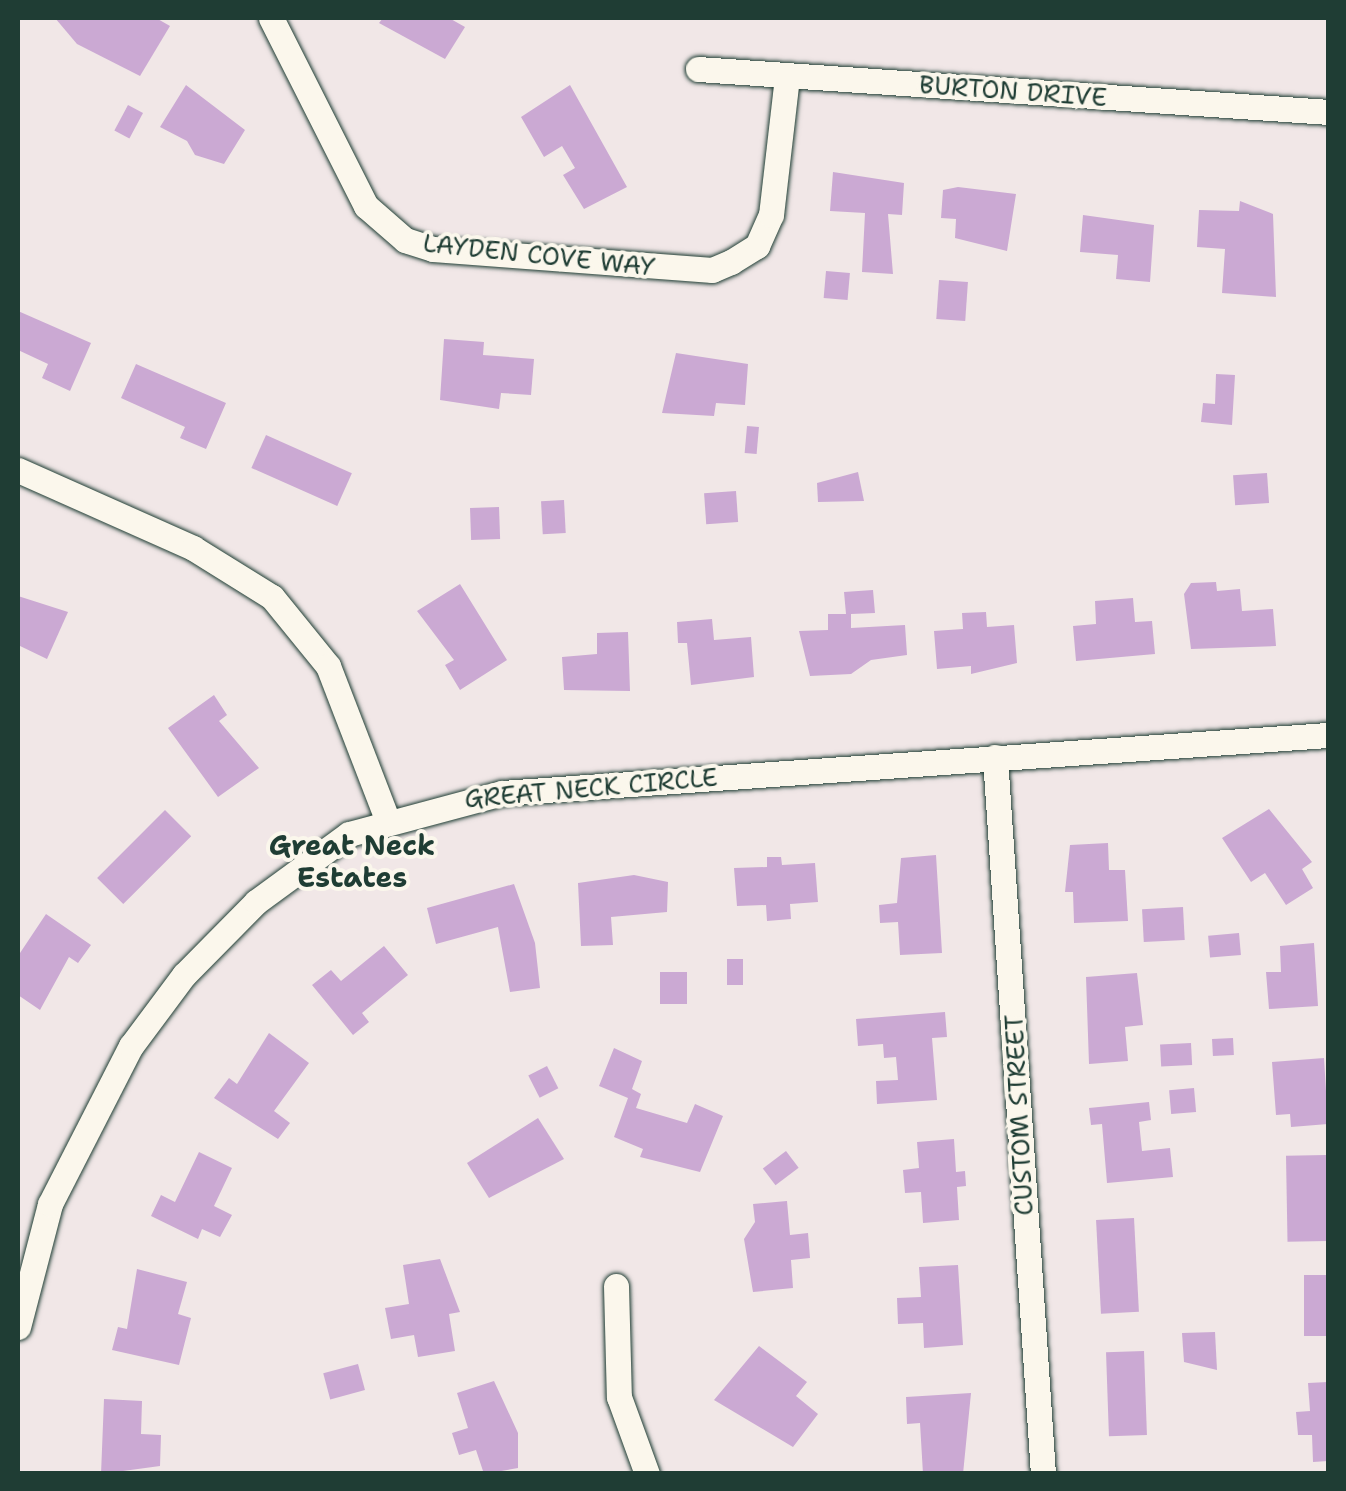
<!DOCTYPE html>
<style>
body{margin:0}
#map{position:relative;width:1346px;height:1491px;overflow:hidden;background:#f1e7e7;font-family:"Shantell Sans",sans-serif}
div>[style]{position:absolute}
.building>*{inset:0;background:#cba9d3;transform-origin:0 0}
.roads{filter:drop-shadow(0 0 2px #1f3d34) drop-shadow(0 0 2px #1f3d34)}
.street>*{height:25px;margin:-12.5px;padding:0 12.5px;transform-origin:12.5px;border-radius:12.5px;background:#fbf7ec}
span{translate:-50% -50%;white-space:nowrap;text-align:center;line-height:1.15;-webkit-text-stroke:8px #fbf7ec;paint-order:stroke}
.street-label{font-size:25px;color:#1f3d34}
.neighbourhood-label{font-size:28px;color:#1f3d34;font-weight:700}
.frame{position:absolute;inset:0;border:20px solid #1f3d34;pointer-events:none}
</style>
<div id="map">
<div class="building">
<i style="clip-path:polygon(55px 18px,156px 18px,170px 26px,140px 76px,77px 44px)"></i>
<i style="clip-path:polygon(383px 18px,449px 18px,465px 27px,445px 59px,379px 23px)"></i>
<i style="clip-path:polygon(186px 85px,245px 130px,224px 164px,195px 155px,187px 141px,160px 127px)"></i>
<i style="clip-path:polygon(570px 85px,627px 187px,584px 209px,563px 175px,575px 168px,562px 146px,544px 157px,521px 117px)"></i>
<i style="left:128px;top:105px;width:17px;height:29px;rotate:28deg"></i>
<i style="clip-path:polygon(833px 172px,904px 183px,902px 215px,888px 214px,893px 274px,862px 272px,865px 213px,830px 211px)"></i>
<i style="clip-path:polygon(958px 187px,1016px 194px,1007px 251px,955px 238px,956px 219px,941px 218px,943px 190px)"></i>
<i style="clip-path:polygon(1240px 201px,1273px 214px,1276px 297px,1222px 293px,1225px 249px,1197px 247px,1199px 210px,1239px 211px)"></i>
<i style="clip-path:polygon(1083px 215px,1154px 225px,1150px 282px,1116px 279px,1118px 255px,1080px 252px)"></i>
<i style="left:826px;top:271px;width:24px;height:27px;rotate:5deg"></i>
<i style="left:939px;top:280px;width:29px;height:39px;rotate:4deg"></i>
<i style="clip-path:polygon(18px 311px,91px 343px,70px 391px,42px 378px,48px 364px,18px 350px)"></i>
<i style="clip-path:polygon(444px 339px,484px 342px,483px 355px,534px 359px,531px 395px,501px 393px,499px 409px,440px 400px)"></i>
<i style="clip-path:polygon(676px 353px,748px 364px,745px 405px,716px 403px,714px 416px,662px 413px)"></i>
<i style="clip-path:polygon(136px 364px,226px 403px,206px 449px,180px 438px,185px 427px,121px 398px)"></i>
<i style="clip-path:polygon(1216px 374px,1235px 375px,1232px 425px,1201px 422px,1203px 403px,1215px 404px)"></i>
<i style="left:747px;top:426px;width:12px;height:27px;rotate:5deg"></i>
<i style="left:266px;top:435px;width:94px;height:36px;rotate:24deg"></i>
<i style="clip-path:polygon(858px 472px,864px 501px,818px 502px,817px 483px)"></i>
<i style="left:1267px;top:473px;width:30px;height:34px;rotate:86deg"></i>
<i style="left:736px;top:491px;width:31px;height:32px;rotate:86deg"></i>
<i style="left:564px;top:500px;width:33px;height:23px;rotate:87deg"></i>
<i style="left:499px;top:507px;width:32px;height:29px;rotate:88deg"></i>
<i style="clip-path:polygon(1216px 582px,1217px 591px,1240px 589px,1242px 611px,1273px 609px,1276px 646px,1191px 649px,1184px 594px,1191px 583px)"></i>
<i style="clip-path:polygon(460px 584px,507px 660px,460px 690px,445px 665px,454px 660px,417px 611px)"></i>
<i style="clip-path:polygon(873px 590px,875px 613px,851px 614px,851px 628px,905px 625px,907px 655px,871px 660px,851px 674px,810px 676px,799px 631px,828px 630px,828px 614px,846px 614px,844px 592px)"></i>
<i style="clip-path:polygon(18px 596px,68px 612px,47px 659px,18px 645px)"></i>
<i style="clip-path:polygon(1133px 598px,1135px 622px,1152px 621px,1155px 654px,1076px 661px,1073px 626px,1096px 624px,1095px 601px)"></i>
<i style="clip-path:polygon(986px 612px,987px 627px,1014px 625px,1017px 663px,971px 674px,971px 666px,937px 669px,934px 631px,963px 629px,962px 613px)"></i>
<i style="clip-path:polygon(712px 619px,714px 640px,751px 637px,754px 677px,691px 685px,687px 643px,678px 643px,677px 622px)"></i>
<i style="clip-path:polygon(628px 632px,630px 691px,564px 690px,562px 657px,597px 654px,597px 633px)"></i>
<i style="clip-path:polygon(214px 695px,227px 715px,219px 721px,259px 768px,218px 797px,168px 728px)"></i>
<i style="clip-path:polygon(1269px 809px,1312px 862px,1302px 869px,1313px 888px,1286px 905px,1265px 873px,1251px 882px,1222px 838px)"></i>
<i style="left:165px;top:810px;width:37px;height:96px;rotate:45deg"></i>
<i style="clip-path:polygon(1108px 843px,1109px 870px,1125px 870px,1128px 921px,1074px 923px,1073px 892px,1065px 892px,1070px 845px)"></i>
<i style="clip-path:polygon(936px 855px,942px 953px,900px 955px,898px 922px,880px 923px,879px 905px,897px 903px,901px 858px)"></i>
<i style="clip-path:polygon(767px 857px,781px 857px,782px 865px,815px 863px,818px 902px,790px 904px,791px 919px,767px 921px,766px 905px,737px 906px,734px 868px,767px 867px)"></i>
<i style="clip-path:polygon(634px 875px,668px 882px,667px 912px,611px 917px,613px 945px,581px 946px,578px 883px)"></i>
<i style="clip-path:polygon(514px 884px,535px 943px,540px 988px,510px 992px,498px 927px,436px 944px,427px 908px)"></i>
<i style="left:1183px;top:907px;width:33px;height:41px;rotate:87deg"></i>
<i style="clip-path:polygon(46px 914px,91px 945px,78px 963px,69px 957px,40px 1010px,18px 995px,18px 956px)"></i>
<i style="left:1239px;top:933px;width:22px;height:31px;rotate:85deg"></i>
<i style="clip-path:polygon(1314px 943px,1318px 1006px,1269px 1009px,1266px 972px,1281px 972px,1280px 946px)"></i>
<i style="clip-path:polygon(384px 946px,408px 975px,362px 1013px,369px 1022px,353px 1035px,312px 985px,331px 970px,341px 981px)"></i>
<i style="left:727px;top:959px;width:16px;height:26px"></i>
<i style="left:660px;top:972px;width:27px;height:32px"></i>
<i style="clip-path:polygon(1137px 973px,1143px 1025px,1125px 1027px,1128px 1061px,1089px 1064px,1086px 977px)"></i>
<i style="clip-path:polygon(945px 1012px,947px 1037px,932px 1038px,937px 1100px,877px 1104px,876px 1081px,898px 1080px,896px 1057px,884px 1058px,883px 1044px,858px 1046px,856px 1019px)"></i>
<i style="clip-path:polygon(269px 1033px,309px 1063px,274px 1111px,290px 1123px,278px 1139px,214px 1098px,229px 1078px,237px 1084px)"></i>
<i style="left:1233px;top:1038px;width:17px;height:21px;rotate:87deg"></i>
<i style="left:1191px;top:1043px;width:22px;height:31px;rotate:87deg"></i>
<i style="clip-path:polygon(614px 1048px,642px 1061px,632px 1089px,641px 1094px,636px 1108px,687px 1123px,695px 1104px,723px 1116px,700px 1172px,640px 1157px,643px 1149px,614px 1137px,628px 1098px,599px 1086px)"></i>
<i style="clip-path:polygon(1324px 1058px,1328px 1124px,1291px 1127px,1290px 1114px,1276px 1115px,1272px 1062px)"></i>
<i style="left:547px;top:1066px;width:25px;height:21px;rotate:63deg"></i>
<i style="left:1194px;top:1088px;width:24px;height:25px;rotate:85deg"></i>
<i style="clip-path:polygon(1149px 1102px,1151px 1120px,1139px 1122px,1142px 1151px,1170px 1148px,1173px 1177px,1107px 1183px,1102px 1124px,1091px 1125px,1089px 1108px)"></i>
<i style="clip-path:polygon(538px 1118px,564px 1159px,489px 1198px,467px 1163px)"></i>
<i style="clip-path:polygon(954px 1139px,956px 1172px,965px 1171px,966px 1186px,957px 1187px,959px 1220px,923px 1223px,921px 1192px,905px 1193px,903px 1170px,919px 1168px,917px 1142px)"></i>
<i style="left:786px;top:1151px;width:21px;height:29px;rotate:53deg"></i>
<i style="clip-path:polygon(199px 1152px,232px 1168px,214px 1206px,232px 1215px,220px 1237px,202px 1229px,198px 1239px,151px 1216px,161px 1195px,175px 1202px)"></i>
<i style="left:1326px;top:1155px;width:86px;height:40px;rotate:89deg"></i>
<i style="clip-path:polygon(787px 1201px,790px 1235px,808px 1233px,810px 1258px,791px 1260px,793px 1288px,753px 1292px,744px 1239px,755px 1222px,753px 1204px)"></i>
<i style="left:1134px;top:1218px;width:94px;height:38px;rotate:87deg"></i>
<i style="clip-path:polygon(440px 1259px,460px 1312px,449px 1314px,455px 1351px,418px 1357px,414px 1335px,391px 1339px,385px 1308px,409px 1304px,403px 1265px)"></i>
<i style="clip-path:polygon(958px 1265px,963px 1345px,924px 1348px,923px 1323px,898px 1324px,897px 1298px,921px 1297px,919px 1267px)"></i>
<i style="clip-path:polygon(137px 1269px,187px 1282px,178px 1314px,191px 1318px,179px 1365px,112px 1350px,118px 1327px,127px 1329px)"></i>
<i style="left:1328px;top:1275px;width:61px;height:24px;rotate:90deg"></i>
<i style="clip-path:polygon(1215px 1332px,1217px 1370px,1184px 1362px,1182px 1333px)"></i>
<i style="clip-path:polygon(759px 1346px,807px 1382px,796px 1396px,818px 1414px,793px 1447px,714px 1400px)"></i>
<i style="left:1144px;top:1351px;width:84px;height:38px;rotate:88deg"></i>
<i style="left:358px;top:1364px;width:27px;height:36px;rotate:75deg"></i>
<i style="clip-path:polygon(494px 1381px,518px 1433px,518px 1468px,484px 1474px,476px 1450px,459px 1455px,452px 1433px,468px 1428px,457px 1393px)"></i>
<i style="clip-path:polygon(1328px 1382px,1328px 1461px,1313px 1462px,1312px 1435px,1298px 1435px,1296px 1412px,1310px 1411px,1308px 1383px)"></i>
<i style="clip-path:polygon(971px 1393px,963px 1474px,923px 1474px,920px 1423px,907px 1424px,906px 1397px)"></i>
<i style="clip-path:polygon(104px 1399px,142px 1401px,141px 1434px,161px 1435px,160px 1466px,101px 1474px)"></i>
</div>
<div class="roads">
<div class="street">
<i style="left:271px;top:18px;width:211px;rotate:63.2deg"></i>
<i style="left:366px;top:206px;width:52px;rotate:41.1deg"></i>
<i style="left:405px;top:240px;width:29px;rotate:18deg"></i>
<i style="left:433px;top:249px;width:280px;rotate:4.3deg"></i>
<i style="left:712px;top:270px;width:21px;rotate:-23deg"></i>
<i style="left:731px;top:262px;width:31px;rotate:-32deg"></i>
<i style="left:757px;top:246px;width:34px;rotate:-66deg"></i>
<i style="left:771px;top:215px;width:140px;rotate:-83.4deg"></i>
<i style="left:698px;top:69px;width:631px;rotate:3.9deg"></i>
<i style="left:18px;top:470px;width:192px;rotate:24deg"></i>
<i style="left:193px;top:548px;width:93px;rotate:31.8deg"></i>
<i style="left:272px;top:597px;width:89px;rotate:50.9deg"></i>
<i style="left:328px;top:666px;width:164px;rotate:68.9deg"></i>
<i style="left:995px;top:757px;width:719px;rotate:86.17deg"></i>
<i style="left:616px;top:1286px;width:111px;rotate:88.5deg"></i>
<i style="left:619px;top:1397px;width:82px;rotate:70deg"></i>
<i style="left:18px;top:1327px;width:127px;rotate:-75.4deg"></i>
<i style="left:50px;top:1204px;width:178px;rotate:-62.9deg"></i>
<i style="left:131px;top:1046px;width:89px;rotate:-53.3deg"></i>
<i style="left:184px;top:975px;width:103px;rotate:-45.4deg"></i>
<i style="left:256px;top:902px;width:115px;rotate:-36.2deg"></i>
<i style="left:349px;top:834px;width:158px;rotate:-15deg"></i>
<i style="left:502px;top:793px;width:828px;rotate:-4.02deg"></i>
</div>
</div>
<div class="street-label">
<span style="left:1013px;top:91px;rotate:4deg">BURTON DRIVE</span>
<span style="left:539px;top:255px;rotate:6deg">LAYDEN COVE WAY</span>
<span style="left:591px;top:788px;rotate:-5deg">GREAT NECK CIRCLE</span>
<span style="left:1019px;top:1115px;rotate:-93deg">CUSTOM STREET</span>
</div>
<div class="neighbourhood-label">
<span style="left:352px;top:861px">Great Neck<br>Estates</span>
</div>
<div class="frame"></div>
</div>
